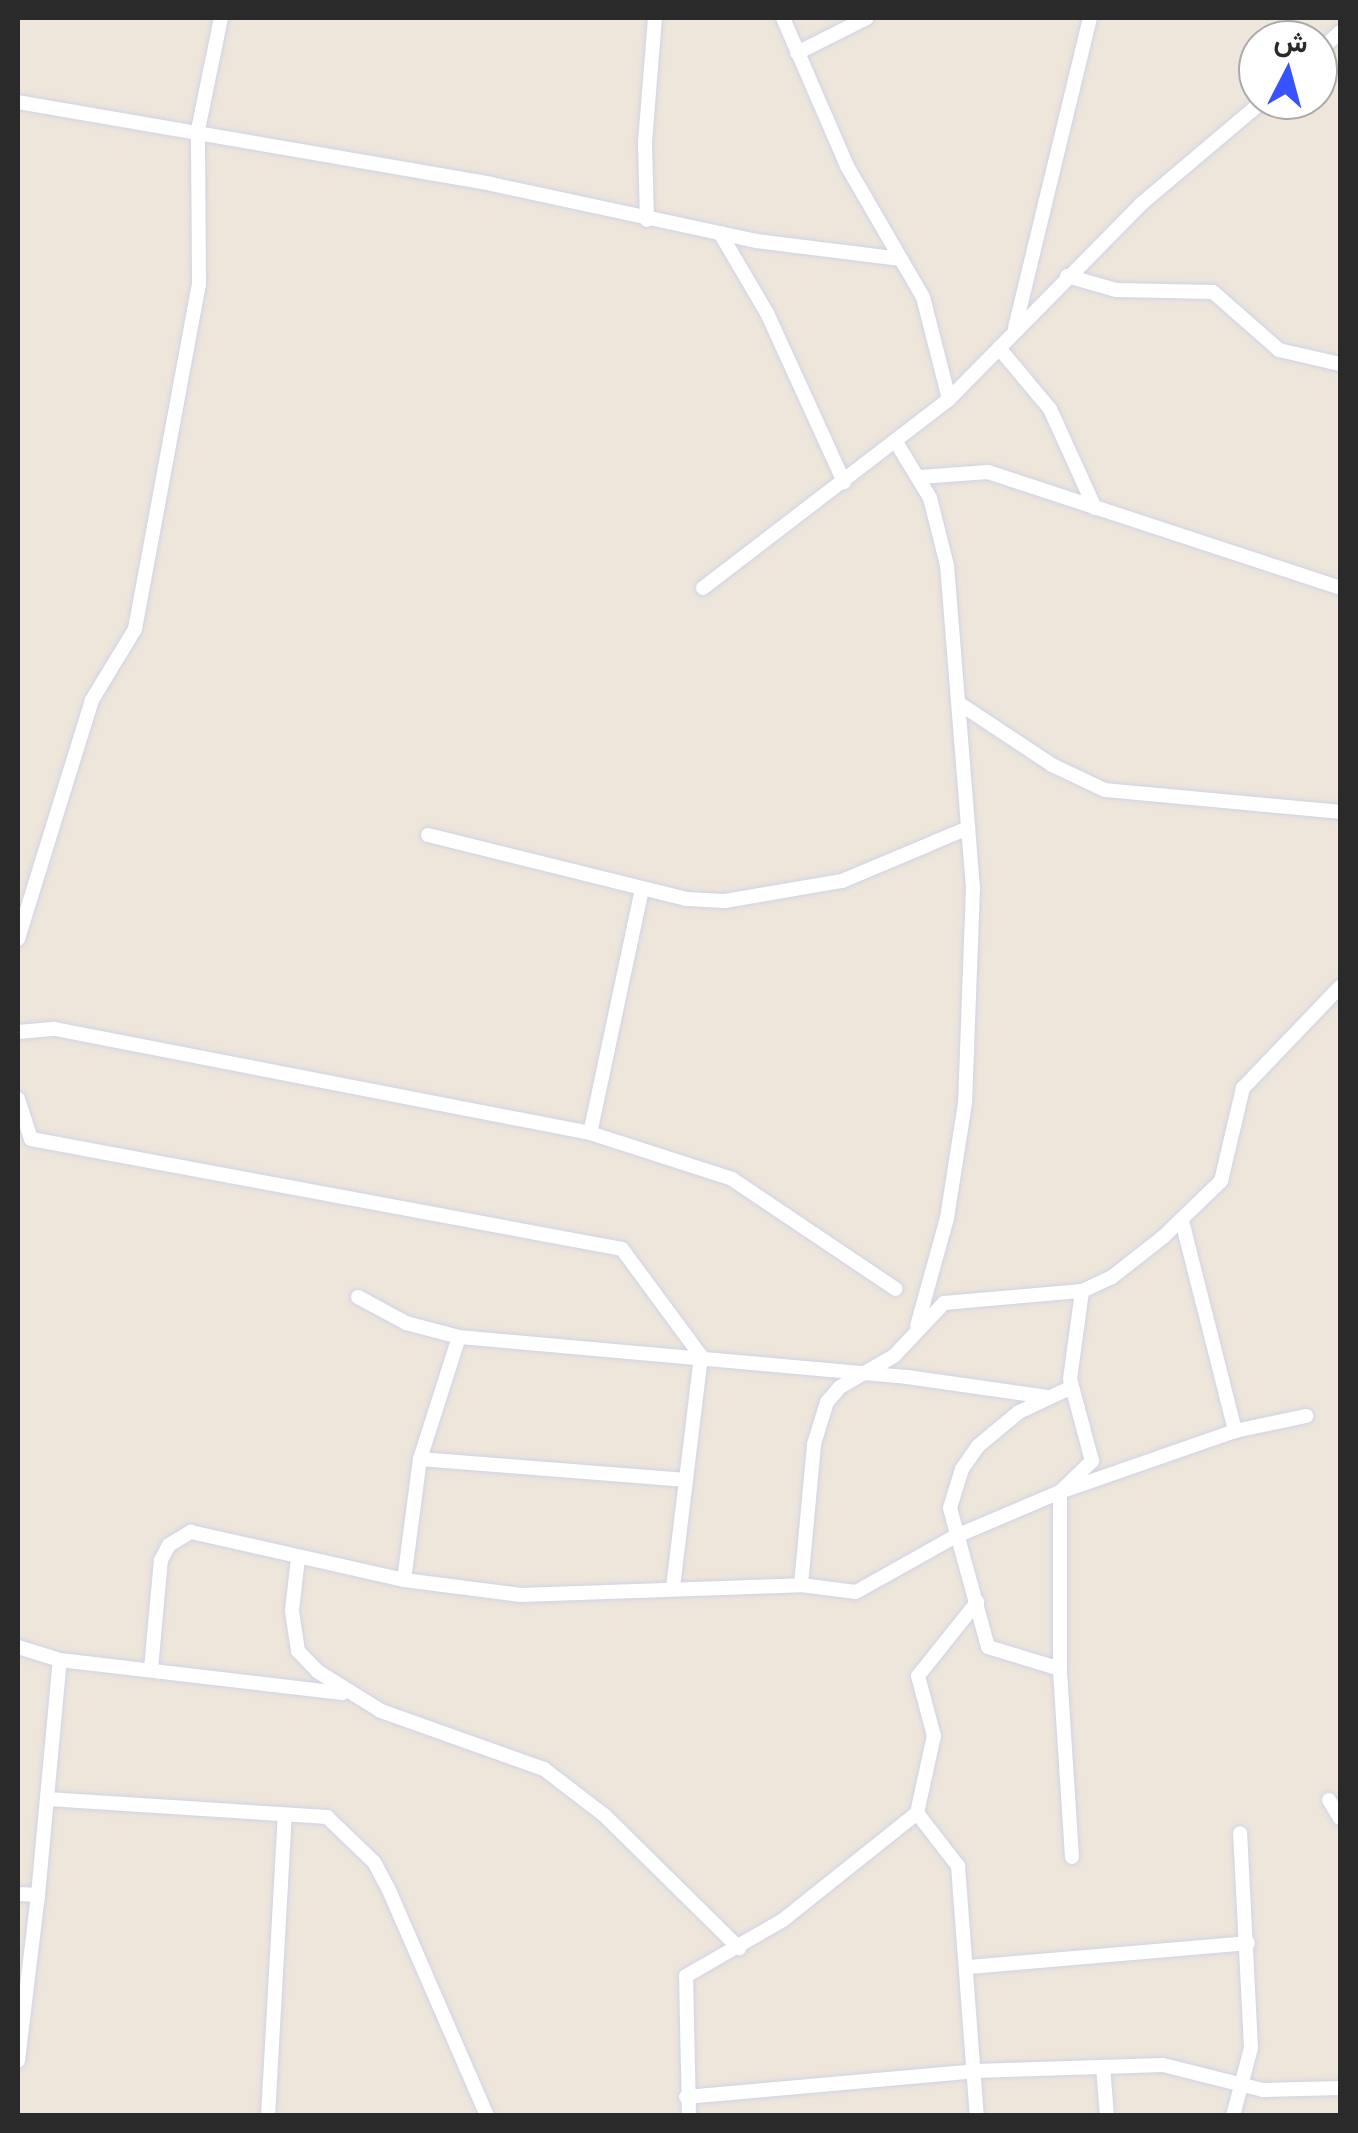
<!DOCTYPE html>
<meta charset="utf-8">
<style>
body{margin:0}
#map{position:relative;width:1358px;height:2133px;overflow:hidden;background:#eee6db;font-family:Helvetica,Vazirmatn,sans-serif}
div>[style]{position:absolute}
.roads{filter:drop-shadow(0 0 2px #d0d3e5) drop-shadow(0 0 2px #d0d3e5)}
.minor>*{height:14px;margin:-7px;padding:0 7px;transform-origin:7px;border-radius:7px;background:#fff}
span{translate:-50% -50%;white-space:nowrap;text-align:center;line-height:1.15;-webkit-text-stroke:8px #fff;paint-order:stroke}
.frame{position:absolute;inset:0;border:20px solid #2a2a2a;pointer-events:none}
.north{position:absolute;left:1238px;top:20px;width:100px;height:100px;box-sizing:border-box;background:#fff;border:2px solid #aaa;border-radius:50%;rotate:6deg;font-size:28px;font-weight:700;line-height:40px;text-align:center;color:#2a2a2a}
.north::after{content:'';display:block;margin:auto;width:35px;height:45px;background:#3753ff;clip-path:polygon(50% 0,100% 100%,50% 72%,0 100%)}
</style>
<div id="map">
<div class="roads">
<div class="minor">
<i style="left:783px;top:18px;width:161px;rotate:66.6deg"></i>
<i style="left:847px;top:166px;width:151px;rotate:59.9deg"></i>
<i style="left:923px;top:297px;width:105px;rotate:75.7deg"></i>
<i style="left:1318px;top:52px;width:30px;rotate:-42deg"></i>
<i style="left:797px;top:53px;width:78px;rotate:-26.6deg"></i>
<i style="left:18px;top:102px;width:480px;rotate:9.8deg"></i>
<i style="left:491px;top:184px;width:271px;rotate:12.1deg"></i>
<i style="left:756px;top:241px;width:146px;rotate:7.1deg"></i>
<i style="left:647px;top:220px;width:78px;rotate:-91.5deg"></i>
<i style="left:645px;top:142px;width:124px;rotate:-85.4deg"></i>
<i style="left:720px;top:233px;width:93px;rotate:59.6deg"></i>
<i style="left:767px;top:313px;width:186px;rotate:65.5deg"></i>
<i style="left:1067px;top:276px;width:51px;rotate:15.9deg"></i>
<i style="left:1116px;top:290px;width:97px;rotate:1.2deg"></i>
<i style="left:1213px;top:292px;width:88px;rotate:41.3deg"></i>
<i style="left:1279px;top:350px;width:63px;rotate:12.9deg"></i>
<i style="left:1015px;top:328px;width:319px;rotate:-76.4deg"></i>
<i style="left:999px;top:348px;width:80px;rotate:50.1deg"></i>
<i style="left:1050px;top:409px;width:109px;rotate:65.6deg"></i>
<i style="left:896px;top:442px;width:66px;rotate:58.7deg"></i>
<i style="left:930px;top:498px;width:69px;rotate:75.8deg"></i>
<i style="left:947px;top:565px;width:323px;rotate:85.4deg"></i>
<i style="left:973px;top:887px;width:216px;rotate:92.1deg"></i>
<i style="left:965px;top:1103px;width:116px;rotate:98.9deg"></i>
<i style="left:947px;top:1218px;width:112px;rotate:105.5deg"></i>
<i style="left:920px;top:477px;width:68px;rotate:-4.2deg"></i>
<i style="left:988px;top:472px;width:371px;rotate:18.2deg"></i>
<i style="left:703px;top:588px;width:310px;rotate:-37.5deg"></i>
<i style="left:949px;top:399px;width:274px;rotate:-45.4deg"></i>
<i style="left:1141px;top:204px;width:161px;rotate:-40.2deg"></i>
<i style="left:960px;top:704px;width:110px;rotate:33.5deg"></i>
<i style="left:1052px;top:765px;width:59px;rotate:25.3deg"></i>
<i style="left:1105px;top:790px;width:236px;rotate:5.3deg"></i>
<i style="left:428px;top:835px;width:266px;rotate:13.9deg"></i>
<i style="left:686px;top:899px;width:39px;rotate:3deg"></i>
<i style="left:725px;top:901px;width:119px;rotate:-9.7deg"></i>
<i style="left:842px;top:881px;width:137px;rotate:-22.8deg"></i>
<i style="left:642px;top:889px;width:249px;rotate:102deg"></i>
<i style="left:590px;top:1133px;width:149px;rotate:17.9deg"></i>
<i style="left:732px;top:1179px;width:197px;rotate:33.9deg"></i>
<i style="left:18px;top:939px;width:250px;rotate:-72.8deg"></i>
<i style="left:92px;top:700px;width:83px;rotate:-58.8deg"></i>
<i style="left:135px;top:629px;width:351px;rotate:-79.5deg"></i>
<i style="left:199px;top:284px;width:154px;rotate:-90.4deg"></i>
<i style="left:198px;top:130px;width:114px;rotate:-78.4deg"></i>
<i style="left:18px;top:1032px;width:37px;rotate:-5deg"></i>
<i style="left:55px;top:1029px;width:545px;rotate:11deg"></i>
<i style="left:18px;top:1099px;width:42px;rotate:72deg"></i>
<i style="left:31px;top:1139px;width:601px;rotate:10.54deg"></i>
<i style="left:622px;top:1249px;width:133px;rotate:53.6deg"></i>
<i style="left:701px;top:1356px;width:235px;rotate:96.9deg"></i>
<i style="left:1182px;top:1221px;width:217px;rotate:75.8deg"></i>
<i style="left:358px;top:1297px;width:55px;rotate:28.4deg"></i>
<i style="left:406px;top:1323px;width:55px;rotate:14.8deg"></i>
<i style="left:459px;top:1337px;width:450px;rotate:5.1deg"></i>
<i style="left:907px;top:1377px;width:142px;rotate:8.1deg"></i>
<i style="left:420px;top:1459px;width:267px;rotate:4.5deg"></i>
<i style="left:298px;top:1558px;width:53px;rotate:96.5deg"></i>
<i style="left:292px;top:1611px;width:40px;rotate:81.5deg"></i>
<i style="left:298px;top:1651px;width:28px;rotate:46deg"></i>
<i style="left:317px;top:1671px;width:75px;rotate:32deg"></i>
<i style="left:381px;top:1711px;width:173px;rotate:19.6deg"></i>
<i style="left:544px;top:1769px;width:76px;rotate:37.5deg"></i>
<i style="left:604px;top:1815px;width:190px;rotate:44.6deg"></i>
<i style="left:404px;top:1580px;width:122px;rotate:-82.5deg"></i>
<i style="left:420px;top:1459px;width:128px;rotate:-72.3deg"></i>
<i style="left:801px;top:1585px;width:142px;rotate:-84.7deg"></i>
<i style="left:814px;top:1444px;width:44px;rotate:-72.8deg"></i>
<i style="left:827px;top:1402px;width:20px;rotate:-49deg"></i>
<i style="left:840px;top:1387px;width:62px;rotate:-29.9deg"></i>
<i style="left:894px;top:1356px;width:73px;rotate:-46.7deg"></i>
<i style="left:944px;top:1303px;width:139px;rotate:-5deg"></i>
<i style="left:1082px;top:1291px;width:33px;rotate:-25deg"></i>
<i style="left:1112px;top:1277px;width:65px;rotate:-38.1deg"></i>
<i style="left:1163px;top:1237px;width:81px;rotate:-44deg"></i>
<i style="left:1221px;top:1181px;width:96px;rotate:-76.7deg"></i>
<i style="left:1243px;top:1088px;width:140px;rotate:-46.2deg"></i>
<i style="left:18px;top:1647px;width:44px;rotate:17.2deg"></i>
<i style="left:60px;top:1660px;width:284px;rotate:6.7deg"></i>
<i style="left:151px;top:1669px;width:109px;rotate:-84.8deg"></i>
<i style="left:161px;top:1560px;width:17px;rotate:-62deg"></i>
<i style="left:169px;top:1545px;width:26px;rotate:-31deg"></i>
<i style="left:191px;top:1532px;width:218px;rotate:12.7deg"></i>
<i style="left:404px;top:1580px;width:118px;rotate:7.3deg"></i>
<i style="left:521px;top:1595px;width:280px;rotate:-2deg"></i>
<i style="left:801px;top:1585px;width:55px;rotate:7.3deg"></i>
<i style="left:856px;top:1592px;width:112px;rotate:-29.3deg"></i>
<i style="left:954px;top:1537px;width:115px;rotate:-23deg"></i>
<i style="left:1060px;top:1492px;width:185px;rotate:-19.2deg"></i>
<i style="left:1235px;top:1431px;width:73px;rotate:-11.9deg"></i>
<i style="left:1060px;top:1669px;width:75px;rotate:-163deg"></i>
<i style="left:988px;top:1647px;width:144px;rotate:-105.3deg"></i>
<i style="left:950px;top:1508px;width:41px;rotate:-72.9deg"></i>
<i style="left:962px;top:1469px;width:28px;rotate:-55deg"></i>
<i style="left:978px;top:1446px;width:53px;rotate:-39.7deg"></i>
<i style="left:1019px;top:1412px;width:56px;rotate:-25.2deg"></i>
<i style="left:47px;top:1799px;width:281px;rotate:3.7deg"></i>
<i style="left:327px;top:1817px;width:65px;rotate:43.8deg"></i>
<i style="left:374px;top:1862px;width:30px;rotate:62deg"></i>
<i style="left:388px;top:1888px;width:249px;rotate:66.5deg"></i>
<i style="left:1329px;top:1800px;width:21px;rotate:59deg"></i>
<i style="left:917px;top:1813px;width:67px;rotate:52.3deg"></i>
<i style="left:958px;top:1866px;width:251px;rotate:85.7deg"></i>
<i style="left:1072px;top:1857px;width:188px;rotate:-93.7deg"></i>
<i style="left:1060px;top:1669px;width:177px;rotate:-90deg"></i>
<i style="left:1060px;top:1492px;width:45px;rotate:-44.1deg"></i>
<i style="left:1092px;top:1461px;width:85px;rotate:-105deg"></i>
<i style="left:1070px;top:1379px;width:89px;rotate:-82.2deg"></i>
<i style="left:18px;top:1894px;width:20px;rotate:3deg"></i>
<i style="left:38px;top:1895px;width:167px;rotate:96.9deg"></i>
<i style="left:38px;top:1895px;width:236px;rotate:-84.7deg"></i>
<i style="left:970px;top:1967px;width:279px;rotate:-4.9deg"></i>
<i style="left:1103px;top:2067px;width:49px;rotate:85.3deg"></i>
<i style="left:686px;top:2097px;width:290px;rotate:-5.1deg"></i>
<i style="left:975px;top:2071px;width:188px;rotate:-1.8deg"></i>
<i style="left:1163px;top:2065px;width:103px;rotate:14deg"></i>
<i style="left:1263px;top:2090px;width:77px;rotate:-1.5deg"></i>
<i style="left:268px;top:2116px;width:300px;rotate:-86.8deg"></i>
<i style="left:689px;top:2116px;width:140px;rotate:-91.2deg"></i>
<i style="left:686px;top:1976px;width:112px;rotate:-30deg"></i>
<i style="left:783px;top:1920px;width:171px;rotate:-38.6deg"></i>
<i style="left:917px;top:1813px;width:79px;rotate:-77.6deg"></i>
<i style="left:934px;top:1736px;width:62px;rotate:-104.9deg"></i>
<i style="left:918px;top:1676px;width:95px;rotate:-51.4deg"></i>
<i style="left:1233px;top:2116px;width:70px;rotate:-75.2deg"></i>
<i style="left:1251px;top:2048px;width:215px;rotate:-92.9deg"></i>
</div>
</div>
<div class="frame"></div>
<div class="north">ش</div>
</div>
